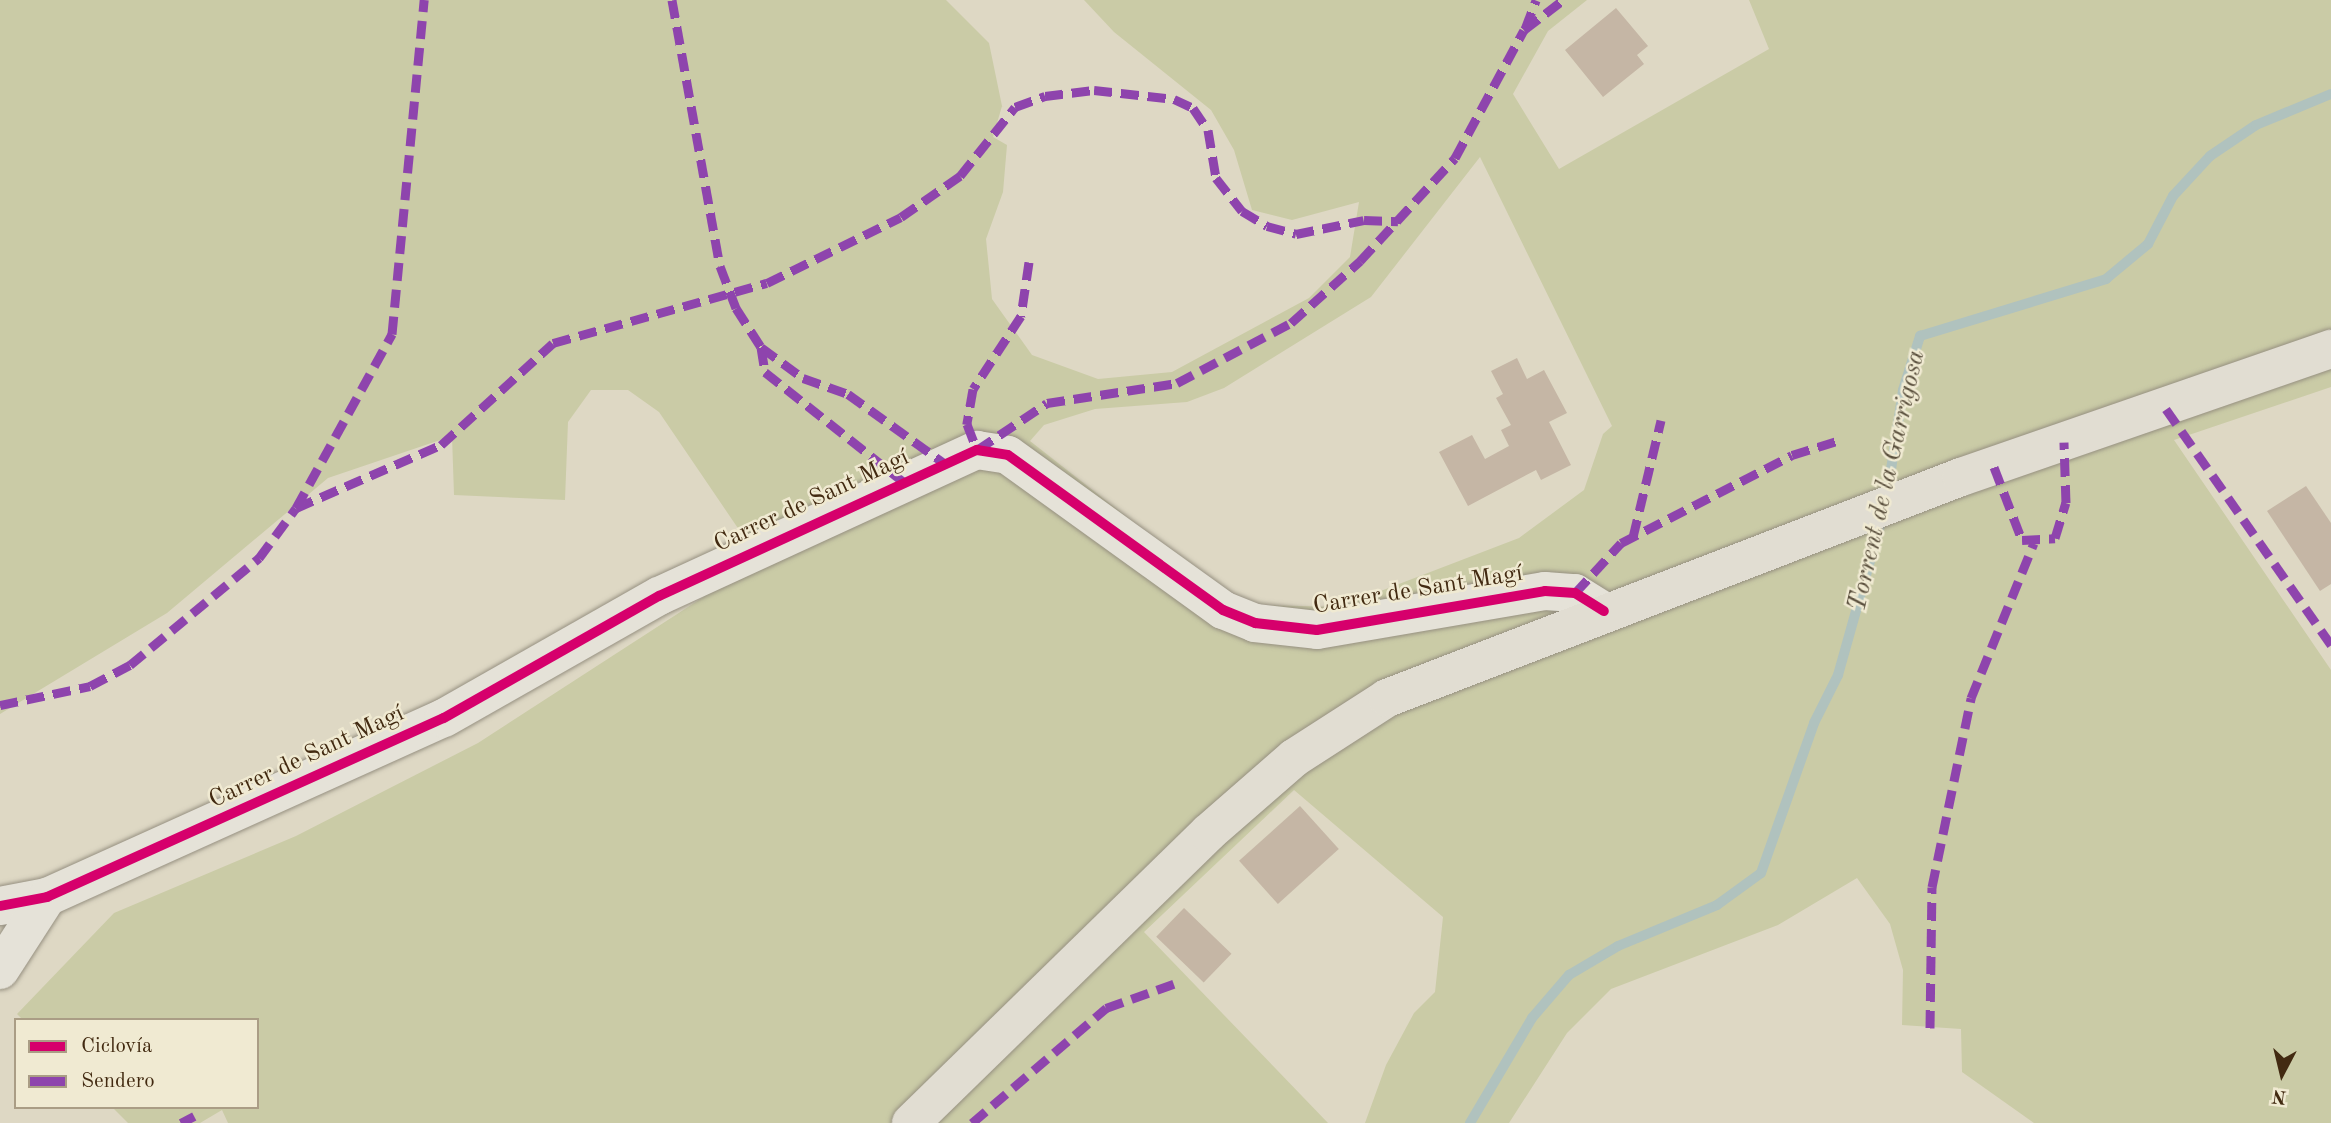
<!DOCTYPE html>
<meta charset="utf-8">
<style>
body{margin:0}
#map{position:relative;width:2331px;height:1123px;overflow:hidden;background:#ded8c4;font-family:"Old Standard TT",serif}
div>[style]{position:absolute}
.green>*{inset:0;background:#cacba6}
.stream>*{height:10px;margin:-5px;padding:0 5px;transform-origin:5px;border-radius:5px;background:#b0c2be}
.building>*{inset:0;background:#c5b6a5;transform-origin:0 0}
.roads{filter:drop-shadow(0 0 2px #969081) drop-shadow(0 0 2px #969081)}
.minor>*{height:38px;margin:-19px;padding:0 19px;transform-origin:19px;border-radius:19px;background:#e5e2d8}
.major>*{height:38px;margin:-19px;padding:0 19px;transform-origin:19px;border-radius:19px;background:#e1ddd2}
.quiet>*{height:9px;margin-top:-4.5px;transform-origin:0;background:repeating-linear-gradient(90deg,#8e44ad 0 18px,transparent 0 27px)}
.cycleway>*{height:10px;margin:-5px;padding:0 5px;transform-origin:5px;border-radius:5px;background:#d6006c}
span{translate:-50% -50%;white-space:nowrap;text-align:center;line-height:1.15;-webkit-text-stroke:5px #f0ead2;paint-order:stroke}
.street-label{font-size:24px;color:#422a11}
.water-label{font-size:26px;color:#594e3c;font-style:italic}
.legend{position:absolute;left:14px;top:1018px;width:245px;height:91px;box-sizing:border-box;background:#f0ead2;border:2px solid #aa9d85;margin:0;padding:9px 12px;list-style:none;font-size:21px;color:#422a11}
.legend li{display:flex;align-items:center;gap:14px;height:35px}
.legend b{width:35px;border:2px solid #aa9d85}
.north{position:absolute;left:2247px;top:1039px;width:70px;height:70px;-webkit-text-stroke:5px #f0ead2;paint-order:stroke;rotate:187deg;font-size:19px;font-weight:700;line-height:28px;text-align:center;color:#422a11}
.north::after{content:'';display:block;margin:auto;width:24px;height:32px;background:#422a11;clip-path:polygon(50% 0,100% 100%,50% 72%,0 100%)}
</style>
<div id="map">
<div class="green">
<i style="clip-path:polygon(evenodd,0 0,946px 0,989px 43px,1002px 106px,993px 137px,1007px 145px,1003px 192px,986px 239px,992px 299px,1032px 355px,1098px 379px,1172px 372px,1309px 298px,1350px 257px,1359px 202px,1292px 220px,1252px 210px,1234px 150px,1211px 110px,1114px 32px,1084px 0,1587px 0,1548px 31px,1513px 94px,1559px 169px,1769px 49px,1749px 0,2331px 0,2331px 387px,2174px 440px,2331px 670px,2331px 1123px,2034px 1123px,1962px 1072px,1961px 1029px,1902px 1025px,1903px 970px,1890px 924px,1857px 878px,1778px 925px,1611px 989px,1567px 1033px,1509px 1123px,1365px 1123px,1386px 1065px,1414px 1013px,1435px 992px,1443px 917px,1294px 790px,1144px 932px,1328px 1123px,228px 1123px,222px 1110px,200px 1123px,128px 1123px,112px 1107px,257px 1107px,257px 1020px,23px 1020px,17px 1014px,114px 913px,296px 836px,478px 743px,705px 596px,748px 543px,659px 412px,628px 390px,591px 390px,568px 422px,565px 500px,454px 495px,452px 436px,328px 478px,167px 613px,0 714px,0 0,1480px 157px,1612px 426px,1603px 434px,1584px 490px,1519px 538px,1339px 607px,1255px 605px,1211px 583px,1030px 441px,1044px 425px,1095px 409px,1187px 402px,1224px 388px,1371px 297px,1480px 157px)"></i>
</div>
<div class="stream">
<i style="left:1887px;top:496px;width:107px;rotate:-81.4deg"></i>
<i style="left:1903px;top:390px;width:57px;rotate:-72.5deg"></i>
<i style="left:1920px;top:336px;width:195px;rotate:-17deg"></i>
<i style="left:2106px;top:279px;width:55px;rotate:-39.8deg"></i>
<i style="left:2148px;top:244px;width:54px;rotate:-62.5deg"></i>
<i style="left:2173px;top:196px;width:54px;rotate:-47.2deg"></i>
<i style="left:2210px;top:156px;width:55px;rotate:-34deg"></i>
<i style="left:2256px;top:125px;width:81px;rotate:-22.5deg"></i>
<i style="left:1470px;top:1123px;width:122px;rotate:-59.4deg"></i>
<i style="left:1532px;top:1018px;width:57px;rotate:-49.3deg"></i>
<i style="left:1569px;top:975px;width:57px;rotate:-30.6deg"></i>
<i style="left:1618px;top:946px;width:107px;rotate:-22.5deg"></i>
<i style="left:1717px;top:905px;width:54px;rotate:-36deg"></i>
<i style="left:1761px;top:873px;width:159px;rotate:-70.5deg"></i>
<i style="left:1814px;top:723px;width:54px;rotate:-63.4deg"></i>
<i style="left:1838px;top:675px;width:166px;rotate:-74.3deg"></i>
</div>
<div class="building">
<i style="clip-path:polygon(1616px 8px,1648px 46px,1637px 55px,1644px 64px,1603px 97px,1565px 50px)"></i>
<i style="clip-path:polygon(1517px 358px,1527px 379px,1544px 370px,1567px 413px,1549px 422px,1571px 465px,1541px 480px,1536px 470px,1468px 506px,1439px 452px,1472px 435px,1485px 459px,1509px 446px,1501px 430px,1511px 425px,1496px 398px,1503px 394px,1491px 371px)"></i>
<i style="clip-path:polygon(2306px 486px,2331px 523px,2331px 584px,2320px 591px,2267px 511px)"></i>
<i style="left:1300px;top:806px;width:58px;height:82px;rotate:48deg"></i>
<i style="left:1184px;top:908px;width:66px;height:40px;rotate:44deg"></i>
</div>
<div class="roads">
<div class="minor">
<i style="left:0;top:906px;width:48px;rotate:-10.8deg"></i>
<i style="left:47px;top:897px;width:435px;rotate:-24.3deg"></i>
<i style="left:444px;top:718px;width:247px;rotate:-29.6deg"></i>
<i style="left:659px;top:596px;width:350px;rotate:-24.7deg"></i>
<i style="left:977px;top:450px;width:31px;rotate:9deg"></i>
<i style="left:1008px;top:455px;width:265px;rotate:35.8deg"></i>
<i style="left:1223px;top:610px;width:35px;rotate:22deg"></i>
<i style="left:1255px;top:623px;width:62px;rotate:6.4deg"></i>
<i style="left:1317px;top:630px;width:231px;rotate:-9.7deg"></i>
<i style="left:1545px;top:591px;width:30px;rotate:4deg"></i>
<i style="left:1575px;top:593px;width:34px;rotate:32deg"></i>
<i style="left:0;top:970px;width:87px;rotate:-57.2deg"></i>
</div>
<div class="major">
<i style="left:911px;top:1123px;width:415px;rotate:-44.3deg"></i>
<i style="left:1208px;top:833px;width:114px;rotate:-41.1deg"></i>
<i style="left:1294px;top:758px;width:111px;rotate:-32.8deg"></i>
<i style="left:1387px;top:698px;width:615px;rotate:-21.06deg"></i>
<i style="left:1961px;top:477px;width:392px;rotate:-19.1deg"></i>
</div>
</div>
<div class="quiet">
<i style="left:672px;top:0;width:270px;rotate:79.8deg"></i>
<i style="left:720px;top:266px;width:45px;rotate:69.1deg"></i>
<i style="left:736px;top:308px;width:46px;rotate:57.3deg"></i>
<i style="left:761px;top:347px;width:52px;rotate:36.4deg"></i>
<i style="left:803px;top:378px;width:48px;rotate:19.6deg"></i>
<i style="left:848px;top:394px;width:118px;rotate:35.7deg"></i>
<i style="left:1525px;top:29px;width:31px;rotate:-69deg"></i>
<i style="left:1029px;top:262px;width:55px;rotate:98.4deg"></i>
<i style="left:1021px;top:316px;width:87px;rotate:123.3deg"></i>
<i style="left:973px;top:389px;width:36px;rotate:100deg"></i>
<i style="left:967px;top:424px;width:28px;rotate:69deg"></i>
<i style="left:977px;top:450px;width:84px;rotate:-33.9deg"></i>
<i style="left:1047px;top:403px;width:132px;rotate:-8.7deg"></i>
<i style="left:1177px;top:383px;width:129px;rotate:-27.8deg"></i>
<i style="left:1291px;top:323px;width:93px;rotate:-41.9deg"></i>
<i style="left:1360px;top:261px;width:140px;rotate:-47.3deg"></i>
<i style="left:1455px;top:158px;width:145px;rotate:-61.7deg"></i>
<i style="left:1524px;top:30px;width:49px;rotate:-37.6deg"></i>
<i style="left:761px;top:347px;width:25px;rotate:81deg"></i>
<i style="left:765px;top:372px;width:177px;rotate:38.4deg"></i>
<i style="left:2166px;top:409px;width:288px;rotate:55deg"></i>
<i style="left:1994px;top:467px;width:78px;rotate:69deg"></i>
<i style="left:2022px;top:540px;width:33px;rotate:-3deg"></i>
<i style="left:2055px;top:538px;width:37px;rotate:-73deg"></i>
<i style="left:2066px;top:503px;width:61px;rotate:-91.9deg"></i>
<i style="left:296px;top:508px;width:158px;rotate:-23.5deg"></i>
<i style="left:441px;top:445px;width:151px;rotate:-42.3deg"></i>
<i style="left:553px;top:343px;width:222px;rotate:-15.7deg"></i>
<i style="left:767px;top:283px;width:149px;rotate:-26.2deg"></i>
<i style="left:901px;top:217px;width:72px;rotate:-34.8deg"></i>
<i style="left:960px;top:176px;width:88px;rotate:-51.4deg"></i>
<i style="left:1015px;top:107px;width:32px;rotate:-20deg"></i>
<i style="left:1045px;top:96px;width:49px;rotate:-7deg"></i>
<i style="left:1094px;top:90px;width:81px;rotate:6.4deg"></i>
<i style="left:1174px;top:99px;width:21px;rotate:25deg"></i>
<i style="left:1193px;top:108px;width:27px;rotate:56deg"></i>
<i style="left:1208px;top:130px;width:49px;rotate:80.5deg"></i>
<i style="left:1216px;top:178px;width:42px;rotate:51.8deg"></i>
<i style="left:1242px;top:211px;width:29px;rotate:31deg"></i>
<i style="left:1267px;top:226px;width:30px;rotate:15deg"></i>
<i style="left:1296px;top:234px;width:69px;rotate:-11.6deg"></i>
<i style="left:1364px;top:220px;width:34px;rotate:2deg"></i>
<i style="left:1633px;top:537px;width:120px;rotate:-76.5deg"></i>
<i style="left:1575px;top:593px;width:68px;rotate:-47.4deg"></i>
<i style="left:1621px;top:543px;width:192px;rotate:-27.2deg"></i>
<i style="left:1792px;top:455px;width:47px;rotate:-17.3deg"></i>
<i style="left:0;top:705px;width:92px;rotate:-11.9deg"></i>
<i style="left:90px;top:686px;width:45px;rotate:-27.7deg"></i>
<i style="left:130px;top:665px;width:168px;rotate:-39.7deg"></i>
<i style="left:259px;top:558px;width:62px;rotate:-53.5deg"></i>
<i style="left:296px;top:508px;width:199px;rotate:-61.1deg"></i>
<i style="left:392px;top:334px;width:336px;rotate:-84.5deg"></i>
<i style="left:1930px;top:1028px;width:141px;rotate:-89.2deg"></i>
<i style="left:1932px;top:887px;width:193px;rotate:-78.3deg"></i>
<i style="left:1971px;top:698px;width:167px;rotate:-67.9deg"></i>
<i style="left:181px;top:1123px;width:15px;rotate:-28deg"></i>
<i style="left:972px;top:1123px;width:177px;rotate:-40.6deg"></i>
<i style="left:1106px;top:1008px;width:81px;rotate:-19.6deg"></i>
</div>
<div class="cycleway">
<i style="left:0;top:906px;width:48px;rotate:-10.8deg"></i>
<i style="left:47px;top:897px;width:435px;rotate:-24.3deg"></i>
<i style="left:444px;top:718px;width:247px;rotate:-29.6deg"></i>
<i style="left:659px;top:596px;width:350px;rotate:-24.7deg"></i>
<i style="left:977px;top:450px;width:31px;rotate:9deg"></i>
<i style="left:1008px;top:455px;width:265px;rotate:35.8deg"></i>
<i style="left:1223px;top:610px;width:35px;rotate:22deg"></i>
<i style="left:1255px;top:623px;width:62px;rotate:6.4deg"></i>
<i style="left:1317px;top:630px;width:231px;rotate:-9.7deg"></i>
<i style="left:1545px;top:591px;width:30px;rotate:4deg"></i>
<i style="left:1575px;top:593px;width:34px;rotate:32deg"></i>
</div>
<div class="street-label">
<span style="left:812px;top:502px;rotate:-25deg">Carrer de Sant Magí</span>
<span style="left:1418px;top:591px;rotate:-9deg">Carrer de Sant Magí</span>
<span style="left:307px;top:758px;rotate:-25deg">Carrer de Sant Magí</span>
</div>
<div class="water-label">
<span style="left:1888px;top:481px;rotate:-77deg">Torrent de la Garrigosa</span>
</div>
<ul class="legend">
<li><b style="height:9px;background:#d6006c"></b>Ciclovía</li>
<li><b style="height:9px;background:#8e44ad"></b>Sendero</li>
</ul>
<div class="north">N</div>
</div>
